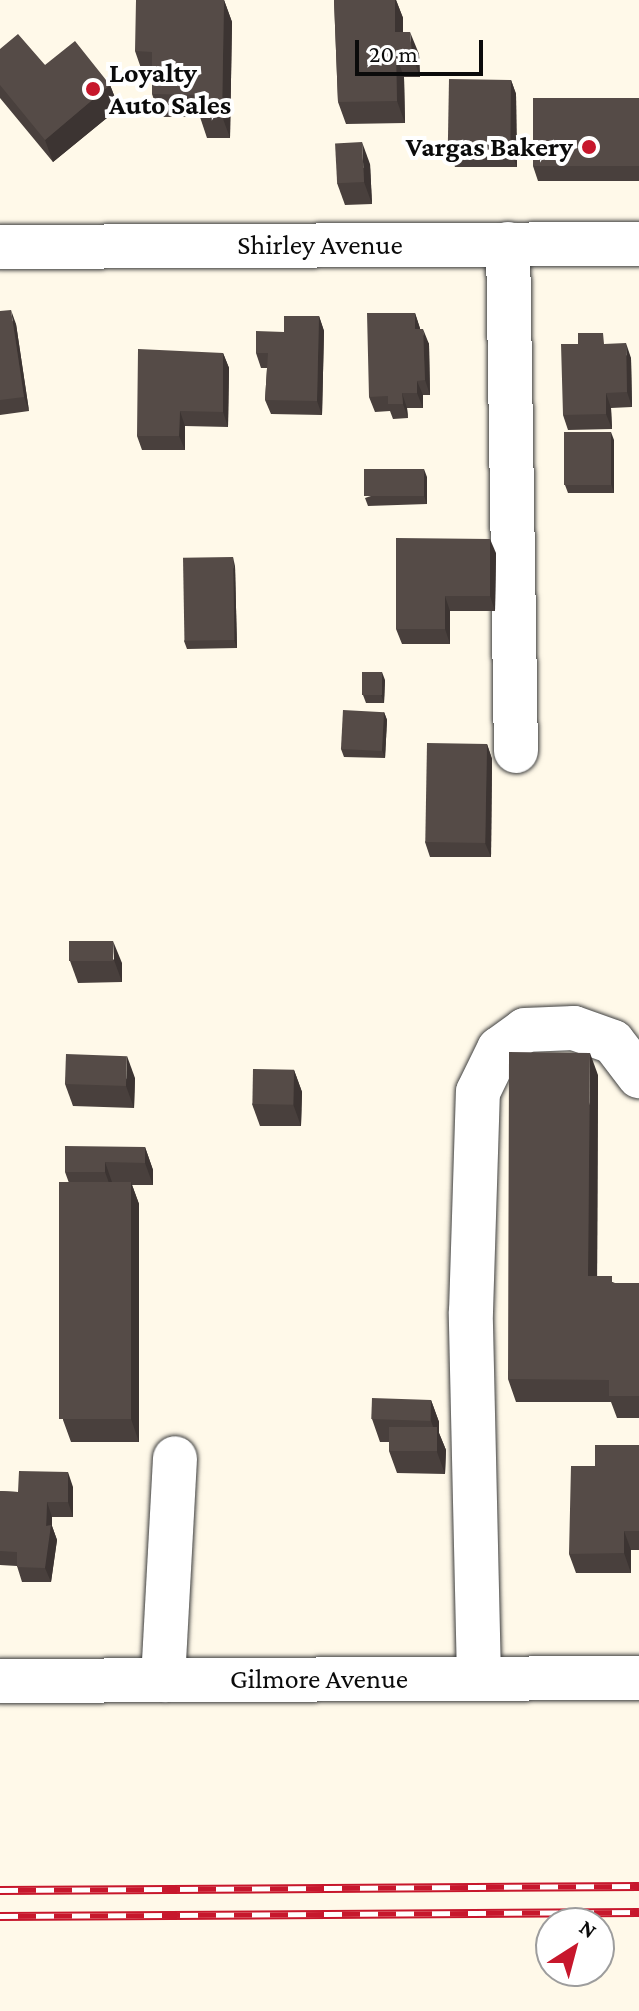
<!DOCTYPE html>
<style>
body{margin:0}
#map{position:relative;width:639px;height:2011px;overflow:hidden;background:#fff9e9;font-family:"Crimson Pro",serif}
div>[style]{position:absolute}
.roads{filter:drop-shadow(0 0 2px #3e3e3e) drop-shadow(0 0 2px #3e3e3e)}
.minor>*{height:44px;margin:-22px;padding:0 22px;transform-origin:22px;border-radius:22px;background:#fff}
.rail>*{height:9px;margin-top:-4.5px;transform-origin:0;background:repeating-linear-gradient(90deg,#fff 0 18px,#c7172c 0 36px);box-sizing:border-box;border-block:2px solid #c7172c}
.wall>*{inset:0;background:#49403d}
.shaded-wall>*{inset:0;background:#3c3432}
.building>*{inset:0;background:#554b47;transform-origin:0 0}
.dots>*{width:22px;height:22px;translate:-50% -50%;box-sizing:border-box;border:4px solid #fff;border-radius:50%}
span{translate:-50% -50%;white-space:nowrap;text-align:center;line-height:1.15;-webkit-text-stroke:8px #fff;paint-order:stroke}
.poi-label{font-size:28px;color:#0b0b0b;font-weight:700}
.left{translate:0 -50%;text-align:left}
.right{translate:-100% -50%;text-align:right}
.street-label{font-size:28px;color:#0b0b0b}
.north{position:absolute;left:535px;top:1907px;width:80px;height:80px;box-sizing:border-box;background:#fff;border:2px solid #9d9d9d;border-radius:50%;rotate:36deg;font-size:22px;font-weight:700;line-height:32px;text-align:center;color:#0b0b0b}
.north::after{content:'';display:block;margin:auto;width:28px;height:36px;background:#c7172c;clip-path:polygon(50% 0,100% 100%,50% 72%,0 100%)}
.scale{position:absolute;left:355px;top:40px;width:128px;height:36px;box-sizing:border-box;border:4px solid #0b0b0b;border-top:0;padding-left:10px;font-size:24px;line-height:28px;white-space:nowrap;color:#0b0b0b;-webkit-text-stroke:6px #fff;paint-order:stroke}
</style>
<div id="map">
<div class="roads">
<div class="minor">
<i style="left:508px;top:244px;width:507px;rotate:89.1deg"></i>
<i style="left:0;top:247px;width:639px;rotate:-0.27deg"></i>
<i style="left:479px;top:1678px;width:366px;rotate:-91.3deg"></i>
<i style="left:471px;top:1312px;width:220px;rotate:-88.2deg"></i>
<i style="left:478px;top:1092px;width:48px;rotate:-64deg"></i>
<i style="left:499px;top:1049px;width:32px;rotate:-36deg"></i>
<i style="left:525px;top:1030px;width:49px;rotate:-2.3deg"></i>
<i style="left:574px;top:1028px;width:41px;rotate:19.7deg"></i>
<i style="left:613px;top:1042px;width:43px;rotate:52.6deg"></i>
<i style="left:163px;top:1680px;width:222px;rotate:-86.9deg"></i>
<i style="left:0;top:1681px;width:639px;rotate:-0.27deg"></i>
</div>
</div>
<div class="rail">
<i style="left:0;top:1890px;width:639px;rotate:-0.36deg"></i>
<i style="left:0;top:1916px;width:639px;rotate:-0.36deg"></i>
</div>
<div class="wall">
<i style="clip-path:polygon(224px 0,232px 22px,230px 138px,207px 138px,200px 117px,160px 117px,152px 94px,152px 74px,143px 74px,135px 51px)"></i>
<i style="clip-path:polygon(334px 0,396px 0,403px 18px,403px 32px,419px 54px,420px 77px,404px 77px,405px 123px,346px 124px,338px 102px)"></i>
<i style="clip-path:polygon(0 49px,45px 65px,110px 85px,119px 108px,53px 162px,0 98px)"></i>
<i style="clip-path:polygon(511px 80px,516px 94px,517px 167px,455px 167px,449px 152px)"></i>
<i style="clip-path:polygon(639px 98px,639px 181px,538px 181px,533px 166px)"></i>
<i style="clip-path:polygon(370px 164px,372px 204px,345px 205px,337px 183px)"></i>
<i style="clip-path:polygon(0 311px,16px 324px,29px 411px,0 415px)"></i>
<i style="clip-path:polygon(415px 313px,420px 329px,429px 344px,430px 395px,423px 395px,423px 408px,407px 408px,408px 418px,393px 419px,390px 411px,375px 412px,369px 397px)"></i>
<i style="clip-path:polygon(319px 316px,324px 331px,322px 415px,271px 414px,265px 400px,267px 368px,261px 368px,256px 353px,284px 332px)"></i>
<i style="clip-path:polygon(607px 344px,631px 358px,632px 407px,611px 408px,612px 429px,568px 430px,563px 415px)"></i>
<i style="clip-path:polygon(223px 353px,229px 368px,228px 427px,185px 426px,185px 450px,142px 450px,137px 436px)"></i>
<i style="clip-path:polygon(614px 440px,614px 493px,568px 493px,565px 485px)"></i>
<i style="clip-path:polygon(427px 477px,427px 504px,368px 506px,365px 498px)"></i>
<i style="clip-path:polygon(496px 553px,495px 611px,450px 611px,450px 644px,402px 644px,396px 629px)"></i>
<i style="clip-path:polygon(235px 566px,237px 648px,187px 649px,184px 641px)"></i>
<i style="clip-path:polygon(385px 680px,384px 703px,366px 703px,363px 695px)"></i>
<i style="clip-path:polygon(384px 712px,387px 720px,385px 758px,344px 757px,341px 749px)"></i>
<i style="clip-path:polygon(487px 744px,492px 759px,491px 857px,430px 857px,425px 842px)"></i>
<i style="clip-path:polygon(69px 941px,122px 963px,122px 982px,78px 983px,70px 961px)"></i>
<i style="clip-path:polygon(294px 1070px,302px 1092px,301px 1126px,260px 1126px,252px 1104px)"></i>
<i style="clip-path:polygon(598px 1075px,597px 1276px,615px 1283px,639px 1283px,639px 1418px,617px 1418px,611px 1402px,516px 1402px,508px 1379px)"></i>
<i style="clip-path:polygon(135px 1078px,134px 1108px,73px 1106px,65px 1084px)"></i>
<i style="clip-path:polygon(145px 1147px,153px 1170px,153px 1185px,132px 1185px,139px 1204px,139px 1442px,71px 1442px,63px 1420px,69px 1183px,65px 1172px)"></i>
<i style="clip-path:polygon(431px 1400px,439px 1422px,439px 1433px,446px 1450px,445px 1474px,397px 1473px,389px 1451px,389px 1442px,380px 1442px,372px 1419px)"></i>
<i style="clip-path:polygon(639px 1445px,639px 1550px,631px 1550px,631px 1573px,576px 1573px,569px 1554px,595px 1466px)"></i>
<i style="clip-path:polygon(73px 1487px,73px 1517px,52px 1517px,52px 1526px,57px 1540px,51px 1582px,22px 1582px,17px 1566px,0 1565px,0 1491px,18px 1492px)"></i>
</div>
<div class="shaded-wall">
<i style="clip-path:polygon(224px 0,232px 22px,230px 138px,222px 116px)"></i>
<i style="clip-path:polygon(395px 0,396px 0,403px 18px,403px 54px,395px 32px)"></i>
<i style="clip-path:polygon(410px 32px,419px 54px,420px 77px,412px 54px)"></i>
<i style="clip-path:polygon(396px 55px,404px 77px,405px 123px,397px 101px)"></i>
<i style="clip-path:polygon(511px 80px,516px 94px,517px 167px,511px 153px)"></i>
<i style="clip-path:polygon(110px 85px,119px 108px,53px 162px,45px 140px)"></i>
<i style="clip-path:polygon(362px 142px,370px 164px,372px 204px,364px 182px)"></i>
<i style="clip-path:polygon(11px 310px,16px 324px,29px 411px,24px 397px)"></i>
<i style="clip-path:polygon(415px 313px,420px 328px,420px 344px,415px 329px)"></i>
<i style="clip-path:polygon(319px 316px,324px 331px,322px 415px,317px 401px)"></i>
<i style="clip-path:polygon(423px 329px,429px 344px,430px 395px,425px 380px)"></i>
<i style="clip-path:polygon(626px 343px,631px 358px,632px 407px,627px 392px)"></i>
<i style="clip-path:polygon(223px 353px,229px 368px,228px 427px,223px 412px)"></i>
<i style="clip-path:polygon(417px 381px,423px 395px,423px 408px,417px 393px)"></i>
<i style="clip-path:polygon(402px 393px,407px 408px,408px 418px,403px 404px)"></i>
<i style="clip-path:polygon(606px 393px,611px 408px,612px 429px,606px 414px)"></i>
<i style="clip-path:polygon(180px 411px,185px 426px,185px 450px,179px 436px)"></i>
<i style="clip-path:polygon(611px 432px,614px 440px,614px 493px,611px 484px)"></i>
<i style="clip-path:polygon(424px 469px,427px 477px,427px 504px,424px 496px)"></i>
<i style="clip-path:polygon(490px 539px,496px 553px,495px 611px,490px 596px)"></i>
<i style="clip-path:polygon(233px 557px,235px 566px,237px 648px,234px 640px)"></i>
<i style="clip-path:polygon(445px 596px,450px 611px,450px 644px,445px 629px)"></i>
<i style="clip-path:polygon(382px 672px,385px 680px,384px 703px,381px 695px)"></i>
<i style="clip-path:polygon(384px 712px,387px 720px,385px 758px,382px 750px)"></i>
<i style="clip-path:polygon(487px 744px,492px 759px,491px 857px,485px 843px)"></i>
<i style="clip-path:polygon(113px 941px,122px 963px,122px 982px,114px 960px)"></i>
<i style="clip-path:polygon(590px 1053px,598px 1075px,597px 1298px,588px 1276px)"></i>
<i style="clip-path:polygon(127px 1056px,135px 1078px,134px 1108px,126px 1086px)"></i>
<i style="clip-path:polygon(294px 1070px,302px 1092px,301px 1126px,293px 1104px)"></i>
<i style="clip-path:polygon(145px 1147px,153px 1170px,153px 1185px,145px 1163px)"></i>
<i style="clip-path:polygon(105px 1162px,113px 1185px,113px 1194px,105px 1172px)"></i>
<i style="clip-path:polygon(131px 1182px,139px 1204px,139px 1442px,131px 1419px)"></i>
<i style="clip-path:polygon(431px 1400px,439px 1422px,439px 1433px,446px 1450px,445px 1474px,437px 1452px,437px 1438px,431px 1421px)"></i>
<i style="clip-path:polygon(68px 1472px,73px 1487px,73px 1517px,68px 1502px)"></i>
<i style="clip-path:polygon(47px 1502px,52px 1517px,52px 1526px,57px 1540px,51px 1582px,45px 1568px)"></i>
<i style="clip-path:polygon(624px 1531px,631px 1550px,631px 1573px,624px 1553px)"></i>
</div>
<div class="building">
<i style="clip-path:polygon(136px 0,224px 0,222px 116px,199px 116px,199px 95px,152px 94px,152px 52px,135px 51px)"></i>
<i style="clip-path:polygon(334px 0,395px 0,395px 32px,410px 32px,412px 54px,396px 55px,397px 101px,338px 102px)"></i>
<i style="clip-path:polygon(18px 34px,45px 65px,75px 41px,110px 85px,45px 140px,0 85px,0 49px)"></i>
<i style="left:449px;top:79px;width:62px;height:73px;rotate:1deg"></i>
<i style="left:533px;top:98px;width:106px;height:68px"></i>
<i style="left:362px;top:142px;width:40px;height:27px;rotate:87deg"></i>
<i style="clip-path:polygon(11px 310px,24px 397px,0 400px,0 311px)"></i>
<i style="clip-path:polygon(367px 313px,415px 313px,415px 329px,423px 329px,425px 380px,417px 381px,417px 393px,402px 393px,403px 404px,388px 404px,388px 396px,369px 397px)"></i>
<i style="clip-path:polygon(284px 316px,319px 316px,317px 401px,265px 400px,268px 353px,256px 353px,256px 331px,284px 332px)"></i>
<i style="clip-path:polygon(578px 333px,603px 333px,604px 344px,626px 343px,627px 392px,606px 393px,606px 414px,563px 415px,561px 344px,578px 344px)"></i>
<i style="clip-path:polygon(138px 349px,223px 353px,223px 412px,180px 411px,179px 436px,137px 436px)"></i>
<i style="left:564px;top:432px;width:47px;height:53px"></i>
<i style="left:424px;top:469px;width:27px;height:60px;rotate:90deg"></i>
<i style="clip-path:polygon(396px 538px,490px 539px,490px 596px,445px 596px,445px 629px,396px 629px)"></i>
<i style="left:233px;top:557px;width:83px;height:50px;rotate:89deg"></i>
<i style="left:362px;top:672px;width:20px;height:23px"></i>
<i style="left:343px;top:710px;width:41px;height:39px;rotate:3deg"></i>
<i style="left:427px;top:743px;width:60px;height:99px;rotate:1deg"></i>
<i style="left:69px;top:941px;width:44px;height:20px"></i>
<i style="clip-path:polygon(509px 1052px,590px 1053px,588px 1276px,612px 1276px,612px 1283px,639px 1283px,639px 1396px,609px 1396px,609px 1380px,508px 1379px)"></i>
<i style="left:66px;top:1054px;width:61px;height:30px;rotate:2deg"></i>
<i style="left:253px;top:1069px;width:41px;height:35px;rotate:1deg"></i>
<i style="clip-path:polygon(65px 1146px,145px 1147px,145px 1163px,105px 1162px,105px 1172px,65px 1172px)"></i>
<i style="left:131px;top:1182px;width:237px;height:72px;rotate:90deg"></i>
<i style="left:372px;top:1398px;width:59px;height:21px;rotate:2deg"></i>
<i style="left:389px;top:1427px;width:48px;height:24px"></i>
<i style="clip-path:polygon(595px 1445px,639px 1445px,639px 1531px,624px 1531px,624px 1553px,569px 1554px,571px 1466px,595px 1466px)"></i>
<i style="clip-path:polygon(19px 1471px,68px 1472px,68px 1502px,47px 1502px,46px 1526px,51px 1525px,45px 1568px,17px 1567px,17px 1552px,0 1551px,0 1491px,18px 1492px)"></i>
</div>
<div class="dots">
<i style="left:93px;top:89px;background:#c7172c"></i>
<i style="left:589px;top:147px;background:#c7172c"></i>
</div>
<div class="poi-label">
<span class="left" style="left:109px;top:89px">Loyalty<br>Auto Sales</span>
<span class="right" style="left:573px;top:147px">Vargas Bakery</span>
</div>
<div class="street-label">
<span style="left:320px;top:245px">Shirley Avenue</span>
<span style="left:319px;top:1679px">Gilmore Avenue</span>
</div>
<div class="north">N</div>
<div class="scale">20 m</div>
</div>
